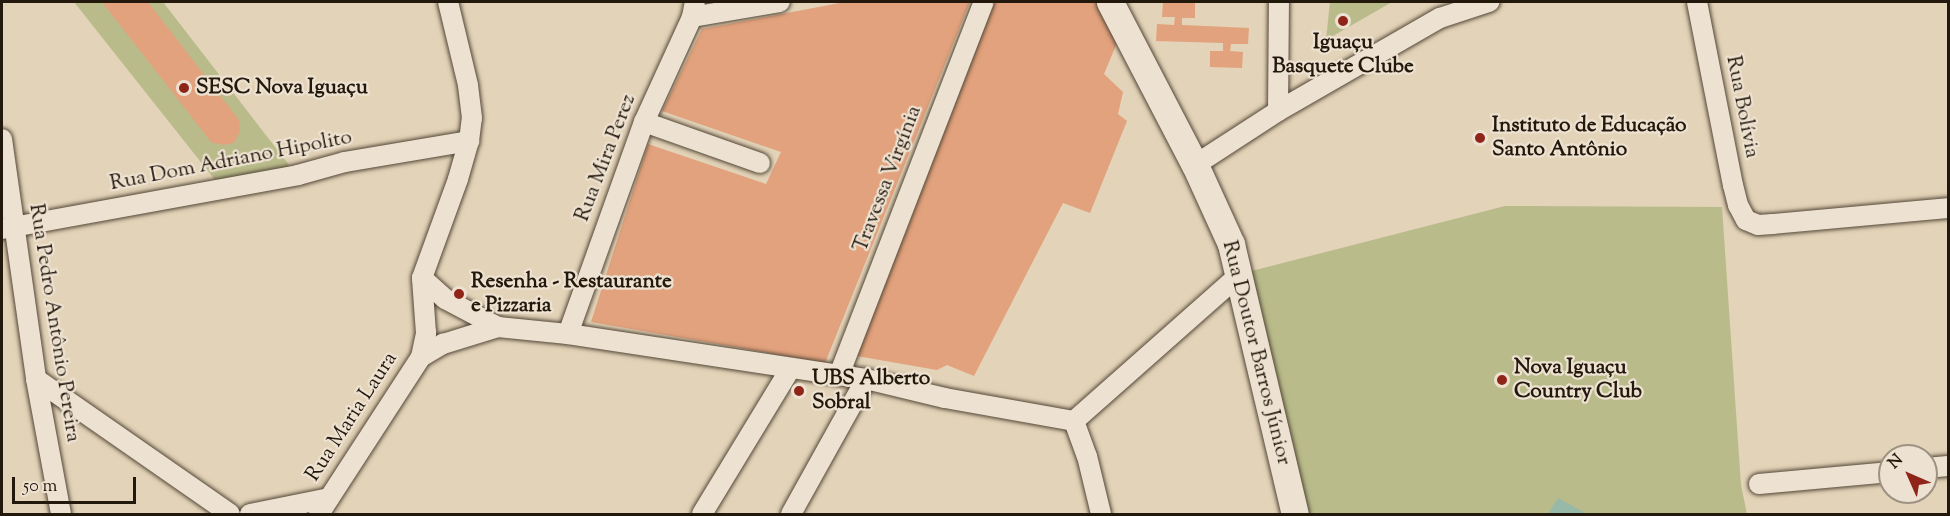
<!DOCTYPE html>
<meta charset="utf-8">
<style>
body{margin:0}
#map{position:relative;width:1950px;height:516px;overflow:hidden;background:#e3d3b8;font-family:"Sorts Mill Goudy",serif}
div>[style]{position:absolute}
.green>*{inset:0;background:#b9bb8b}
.water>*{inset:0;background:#96b9a8}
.building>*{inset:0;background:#e2a27d}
.roads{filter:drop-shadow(0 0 2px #534737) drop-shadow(0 0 2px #534737)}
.street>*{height:20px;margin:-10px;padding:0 10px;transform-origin:10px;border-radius:10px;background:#ede2d1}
.secondary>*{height:27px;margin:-13.5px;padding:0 13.5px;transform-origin:13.5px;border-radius:13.5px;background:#ede2d1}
.dots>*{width:16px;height:16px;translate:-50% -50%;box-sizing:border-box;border:3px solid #ede2d1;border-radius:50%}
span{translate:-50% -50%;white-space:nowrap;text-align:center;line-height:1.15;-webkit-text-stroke:4.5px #ede2d1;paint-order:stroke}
.poi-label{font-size:21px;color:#23180c;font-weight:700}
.left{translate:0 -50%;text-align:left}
.street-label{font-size:21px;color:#23180c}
.frame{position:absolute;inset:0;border:3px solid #23180c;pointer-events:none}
.north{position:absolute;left:1878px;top:444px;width:60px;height:60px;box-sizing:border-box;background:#ede2d1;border:2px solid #9c9182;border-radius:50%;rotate:315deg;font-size:16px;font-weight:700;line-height:24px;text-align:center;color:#23180c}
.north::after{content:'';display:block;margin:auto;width:21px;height:27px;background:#8f2418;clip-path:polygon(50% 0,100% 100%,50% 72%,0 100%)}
.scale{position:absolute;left:12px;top:477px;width:124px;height:27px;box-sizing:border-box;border:3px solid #23180c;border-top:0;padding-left:8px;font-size:18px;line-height:21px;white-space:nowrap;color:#23180c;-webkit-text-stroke:4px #ede2d1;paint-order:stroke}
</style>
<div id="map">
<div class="green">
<i style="clip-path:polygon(74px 2px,163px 2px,296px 174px,215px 180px)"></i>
<i style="clip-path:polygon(1330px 2px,1392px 2px,1326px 40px)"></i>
<i style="clip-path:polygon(1505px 206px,1722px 207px,1741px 485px,1747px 514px,1308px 514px,1240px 274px)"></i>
</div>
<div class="water">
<i style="clip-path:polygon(1558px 498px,1587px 514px,1548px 514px)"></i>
</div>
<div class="building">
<i style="clip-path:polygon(102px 2px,148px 2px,239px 120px,240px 132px,234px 143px,223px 145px,211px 142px)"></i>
<i style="clip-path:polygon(845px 2px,970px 2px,825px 363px,591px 322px,648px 144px,766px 184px,781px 152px,662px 111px,702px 29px)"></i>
<i style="clip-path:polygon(993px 2px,1098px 2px,1117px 43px,1104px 74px,1123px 92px,1118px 114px,1127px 121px,1090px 213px,1063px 203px,974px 376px,947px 365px,937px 370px,851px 355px)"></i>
<i style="clip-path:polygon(1163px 2px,1195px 2px,1195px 18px,1182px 18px,1182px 25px,1249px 28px,1248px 44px,1231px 44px,1230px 51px,1243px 52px,1242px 68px,1210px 67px,1210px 51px,1223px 51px,1223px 43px,1156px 41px,1157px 24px,1174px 25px,1175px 17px,1162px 17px)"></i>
</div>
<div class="roads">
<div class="street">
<i style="left:1697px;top:2px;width:187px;rotate:78.9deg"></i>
<i style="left:1733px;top:185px;width:21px;rotate:76deg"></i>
<i style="left:1738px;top:205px;width:17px;rotate:62deg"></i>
<i style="left:1746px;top:220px;width:13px;rotate:23deg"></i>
<i style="left:1758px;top:225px;width:15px;rotate:-4deg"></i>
<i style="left:1773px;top:224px;width:176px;rotate:-5.2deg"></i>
<i style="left:692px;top:17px;width:89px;rotate:-9.7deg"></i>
<i style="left:1278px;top:111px;width:109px;rotate:-89.5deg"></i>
<i style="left:644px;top:122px;width:123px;rotate:19.5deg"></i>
<i style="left:2px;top:139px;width:242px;rotate:81.9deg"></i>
<i style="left:36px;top:379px;width:137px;rotate:79.5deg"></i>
<i style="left:1195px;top:165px;width:99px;rotate:-33deg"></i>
<i style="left:1278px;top:111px;width:187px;rotate:-29.9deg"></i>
<i style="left:1440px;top:18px;width:52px;rotate:-18.1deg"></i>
<i style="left:2px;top:229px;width:301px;rotate:-10.3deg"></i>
<i style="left:298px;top:175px;width:49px;rotate:-15.5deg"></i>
<i style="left:345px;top:162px;width:126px;rotate:-9.6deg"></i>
<i style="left:422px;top:278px;width:31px;rotate:42deg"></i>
<i style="left:445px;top:299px;width:60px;rotate:27.8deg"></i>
<i style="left:498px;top:327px;width:70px;rotate:5.7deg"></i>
<i style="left:568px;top:334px;width:301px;rotate:8.6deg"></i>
<i style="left:866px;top:379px;width:81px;rotate:13.5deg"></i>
<i style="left:945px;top:398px;width:131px;rotate:10.1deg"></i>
<i style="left:1074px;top:421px;width:222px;rotate:-41.5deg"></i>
<i style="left:568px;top:334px;width:225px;rotate:-70.3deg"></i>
<i style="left:644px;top:122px;width:115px;rotate:-65.4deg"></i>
<i style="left:692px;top:17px;width:15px;rotate:-79deg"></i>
<i style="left:421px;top:357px;width:25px;rotate:-78deg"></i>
<i style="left:426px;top:333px;width:55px;rotate:-94.2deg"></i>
<i style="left:422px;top:278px;width:105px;rotate:-70deg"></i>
<i style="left:458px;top:179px;width:40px;rotate:-74deg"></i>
<i style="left:469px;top:141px;width:23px;rotate:-83deg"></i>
<i style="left:472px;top:118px;width:33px;rotate:-97deg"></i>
<i style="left:468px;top:85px;width:85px;rotate:-103.5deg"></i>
<i style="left:839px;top:375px;width:400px;rotate:-68.8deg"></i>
<i style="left:36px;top:379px;width:236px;rotate:34.8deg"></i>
<i style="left:1074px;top:421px;width:37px;rotate:70deg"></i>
<i style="left:1087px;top:456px;width:60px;rotate:76.4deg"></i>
<i style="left:1926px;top:468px;width:22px;rotate:-5deg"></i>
<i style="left:1759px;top:484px;width:132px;rotate:-5.2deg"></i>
<i style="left:250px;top:514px;width:81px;rotate:-11.4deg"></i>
<i style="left:319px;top:514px;width:187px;rotate:-57deg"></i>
<i style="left:421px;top:357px;width:26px;rotate:-31deg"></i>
<i style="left:443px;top:344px;width:58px;rotate:-17.2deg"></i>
<i style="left:702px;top:514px;width:170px;rotate:-58.7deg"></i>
<i style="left:791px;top:514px;width:154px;rotate:-60.9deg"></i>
</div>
<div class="secondary">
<i style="left:1110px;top:2px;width:184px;rotate:62.5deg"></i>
<i style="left:1195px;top:165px;width:87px;rotate:65.5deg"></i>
<i style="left:1231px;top:244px;width:277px;rotate:76.7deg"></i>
</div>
</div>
<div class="dots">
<i style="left:1343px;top:21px;background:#8f2418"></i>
<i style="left:184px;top:88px;background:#8f2418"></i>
<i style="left:1480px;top:138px;background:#8f2418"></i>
<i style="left:459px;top:294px;background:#8f2418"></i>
<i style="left:1502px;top:380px;background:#8f2418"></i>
<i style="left:799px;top:391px;background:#8f2418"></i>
</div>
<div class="poi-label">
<span style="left:1343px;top:55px">Iguaçu<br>Basquete Clube</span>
<span class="left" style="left:196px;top:88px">SESC Nova Iguaçu</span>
<span class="left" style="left:1492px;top:138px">Instituto de Educação<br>Santo Antônio</span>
<span class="left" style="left:471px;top:294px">Resenha - Restaurante<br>e Pizzaria</span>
<span class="left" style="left:1514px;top:380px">Nova Iguaçu<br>Country Club</span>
<span class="left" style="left:812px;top:391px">UBS Alberto<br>Sobral</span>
</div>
<div class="street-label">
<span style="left:1742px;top:107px;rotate:79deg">Rua Bolívia</span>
<span style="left:606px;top:158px;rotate:-69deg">Rua Mira Perez</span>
<span style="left:231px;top:161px;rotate:-11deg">Rua Dom Adriano Hipolito</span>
<span style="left:888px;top:179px;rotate:-69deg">Travessa Virgínia</span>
<span style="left:54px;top:323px;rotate:81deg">Rua Pedro Antônio Pereira</span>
<span style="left:1256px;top:353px;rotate:76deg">Rua Doutor Barros Júnior</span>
<span style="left:352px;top:417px;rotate:-57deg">Rua Maria Laura</span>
</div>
<div class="frame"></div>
<div class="north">N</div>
<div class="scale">50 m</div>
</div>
